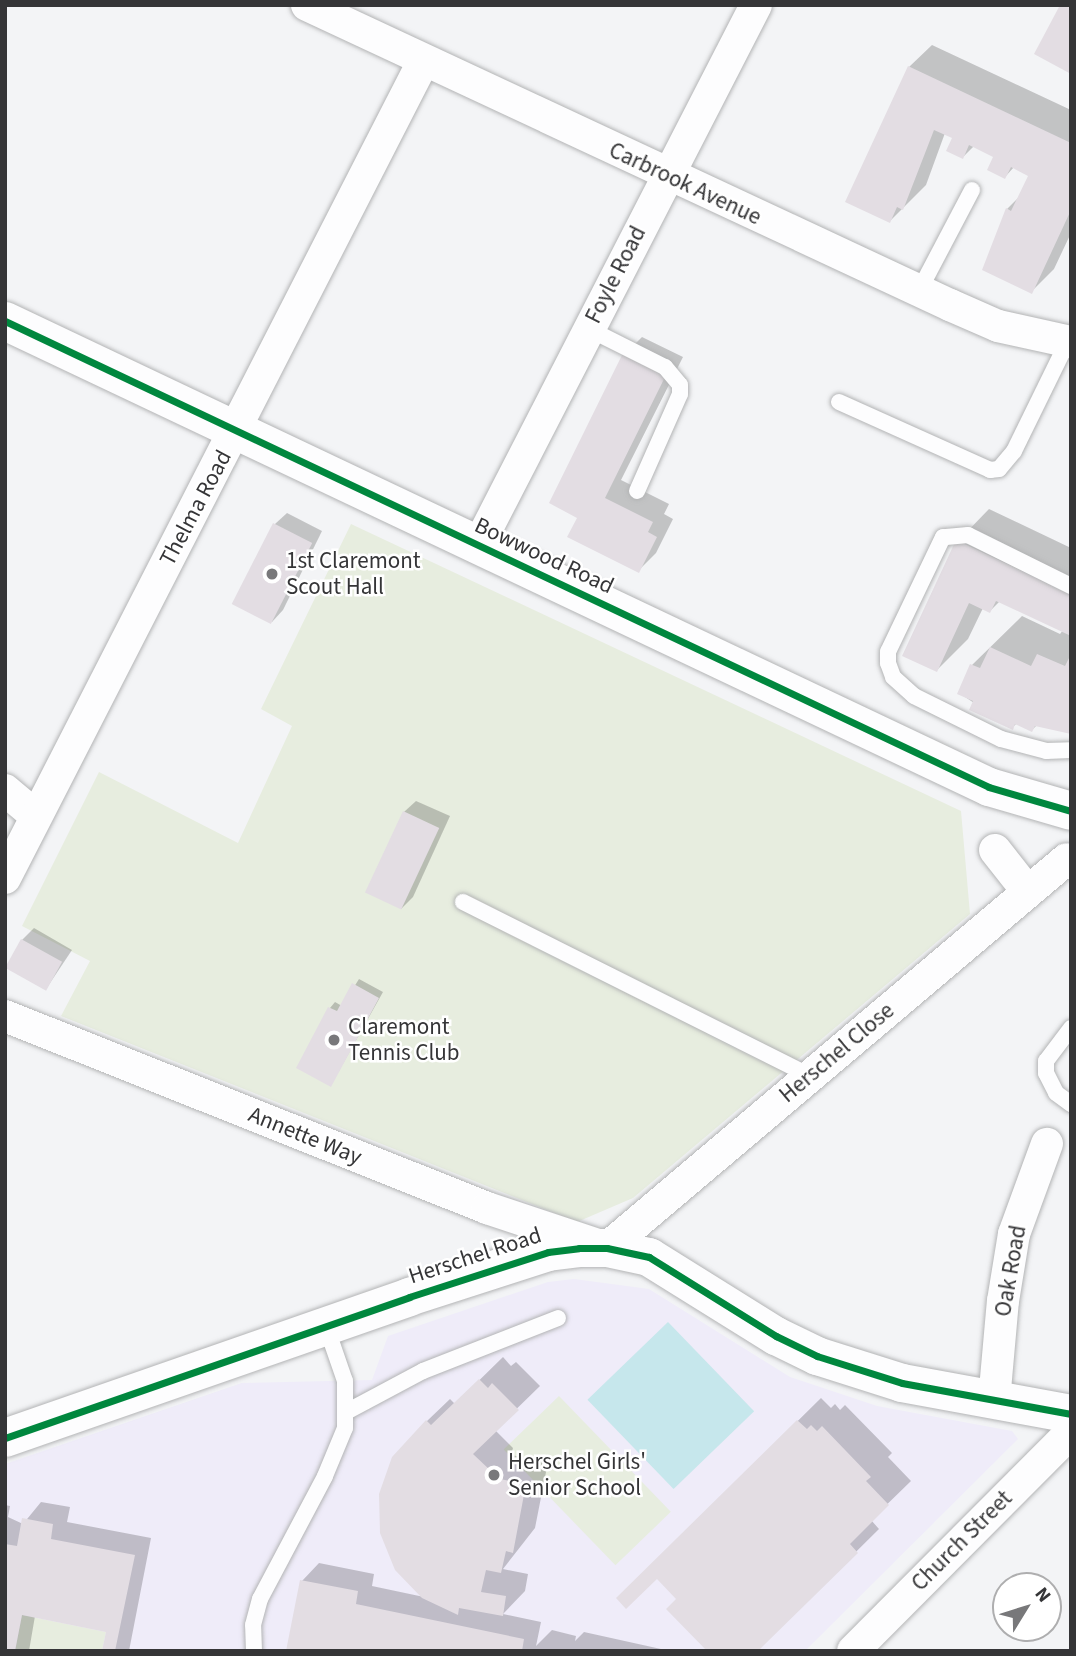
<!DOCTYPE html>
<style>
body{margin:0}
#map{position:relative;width:1076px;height:1656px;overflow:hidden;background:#f3f4f6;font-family:"Source Sans 3",sans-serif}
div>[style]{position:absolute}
.education>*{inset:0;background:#efecf9}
.green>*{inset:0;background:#e7eddf;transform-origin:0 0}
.water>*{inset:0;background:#c6e7ec;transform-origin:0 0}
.shadow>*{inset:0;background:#0003}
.building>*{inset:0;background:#e3dde3;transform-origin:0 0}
.roads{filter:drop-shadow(0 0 2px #b3b4b5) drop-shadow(0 0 2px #b3b4b5)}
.service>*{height:16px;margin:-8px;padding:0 8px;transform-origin:8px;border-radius:8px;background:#fdfdfe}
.minor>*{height:32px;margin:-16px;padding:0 16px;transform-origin:16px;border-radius:16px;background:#fdfdfe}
.tertiary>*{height:38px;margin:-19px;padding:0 19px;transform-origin:19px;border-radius:19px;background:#fdfdfe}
.cycleway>*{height:7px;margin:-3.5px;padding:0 3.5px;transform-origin:3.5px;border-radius:3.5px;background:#00873e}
.dots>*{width:19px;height:19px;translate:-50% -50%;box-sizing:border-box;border:4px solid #fff;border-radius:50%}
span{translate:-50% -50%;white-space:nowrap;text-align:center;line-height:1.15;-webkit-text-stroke:5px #fff;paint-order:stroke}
.street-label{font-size:23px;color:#353537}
.poi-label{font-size:23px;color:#353537}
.left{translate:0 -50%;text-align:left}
.frame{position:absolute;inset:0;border:7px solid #353537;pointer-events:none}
.north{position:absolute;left:992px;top:1572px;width:70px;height:70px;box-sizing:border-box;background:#fff;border:2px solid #aeaeaf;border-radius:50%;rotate:52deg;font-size:19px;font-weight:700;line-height:28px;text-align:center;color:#353537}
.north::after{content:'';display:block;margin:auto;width:24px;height:32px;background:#78787a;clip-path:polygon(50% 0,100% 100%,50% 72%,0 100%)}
</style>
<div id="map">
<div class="education">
<i style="clip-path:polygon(574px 1279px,649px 1289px,790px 1377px,877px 1406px,1012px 1431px,1018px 1439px,805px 1651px,5px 1651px,5px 1464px,242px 1383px,372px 1380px,388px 1336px,548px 1282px)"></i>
</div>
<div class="green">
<i style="clip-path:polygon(351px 524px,961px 811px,970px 914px,633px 1198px,577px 1222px,61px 1016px,90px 961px,22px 926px,99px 772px,238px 843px,292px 726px,261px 709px)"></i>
<i style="left:559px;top:1396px;width:161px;height:77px;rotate:46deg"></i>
<i style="clip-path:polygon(22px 1615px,106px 1632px,102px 1651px,15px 1651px)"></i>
</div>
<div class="water">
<i style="left:668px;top:1322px;width:124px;height:112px;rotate:46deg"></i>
</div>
<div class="shadow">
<i style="clip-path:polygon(932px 45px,1071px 110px,1071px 233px,1054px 269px,1031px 292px,1007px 209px,1020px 196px,1030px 175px,1014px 167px,1005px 177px,996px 156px,974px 146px,963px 157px,954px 137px,945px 133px,926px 185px,890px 221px,909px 67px)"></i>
<i style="clip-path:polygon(642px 337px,683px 357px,621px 480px,669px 504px,664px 514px,673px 519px,656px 553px,638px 571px,579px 517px,625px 354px)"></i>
<i style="clip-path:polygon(989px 509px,1071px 548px,1071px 730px,1038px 724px,1032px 730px,1017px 723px,1012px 728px,959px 693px,972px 665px,1022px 616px,1060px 634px,1063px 630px,1000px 601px,990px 611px,983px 608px,968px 639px,937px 670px,958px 541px)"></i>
<i style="clip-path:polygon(287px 513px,322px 531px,283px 610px,272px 622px,275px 524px)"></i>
<i style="clip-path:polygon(416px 801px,450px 816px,413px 897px,401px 909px,404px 812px)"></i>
<i style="clip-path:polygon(34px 928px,72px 950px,46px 989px,22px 940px)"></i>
<i style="clip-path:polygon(359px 979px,383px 992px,331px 1085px,330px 1008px,335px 1002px,342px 1006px)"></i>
<i style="clip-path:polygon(503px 1357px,511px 1366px,516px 1362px,540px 1386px,495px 1430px,513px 1448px,511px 1455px,548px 1462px,535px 1528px,503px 1569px,528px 1574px,525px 1591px,503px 1614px,541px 1622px,536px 1646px,552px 1630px,576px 1636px,575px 1641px,584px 1632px,670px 1651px,288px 1651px,302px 1581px,319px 1563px,374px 1574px,372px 1586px,424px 1597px,427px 1421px,450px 1399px,455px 1404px)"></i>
<i style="clip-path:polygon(821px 1398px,831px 1408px,835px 1404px,840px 1410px,845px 1405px,892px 1453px,888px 1457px,911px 1481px,871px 1520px,879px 1529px,756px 1651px,678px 1599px,657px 1577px,618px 1598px)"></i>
<i style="clip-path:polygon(41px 1502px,70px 1507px,67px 1522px,151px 1538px,129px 1651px,104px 1651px,108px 1630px,35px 1616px,29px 1651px,5px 1651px,5px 1505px,10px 1506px,8px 1517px,23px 1524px)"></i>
</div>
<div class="building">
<i style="clip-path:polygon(1060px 5px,1071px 5px,1071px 74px,1034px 54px)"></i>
<i style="clip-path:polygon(908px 66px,1071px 143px,1071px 210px,1032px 294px,982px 270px,1006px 208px,1011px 211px,1028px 176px,1011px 167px,1005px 179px,987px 170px,993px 157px,969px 145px,963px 159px,946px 151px,952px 138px,934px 130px,903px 210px,897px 207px,890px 223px,845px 202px)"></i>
<i style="clip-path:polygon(623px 353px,666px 375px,605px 498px,653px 522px,648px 532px,657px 537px,639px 573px,567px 537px,577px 518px,549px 503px)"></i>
<i style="left:273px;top:523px;width:44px;height:91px;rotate:27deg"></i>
<i style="clip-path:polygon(956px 540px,1071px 594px,1071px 636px,996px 601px,990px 613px,969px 603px,937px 672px,902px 656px)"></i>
<i style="clip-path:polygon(990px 647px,1031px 666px,1037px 654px,1065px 666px,1071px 654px,1071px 734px,1035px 726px,1032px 732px,1015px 724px,1013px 730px,969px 710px,973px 701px,957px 694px,970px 664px,980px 668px)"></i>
<i style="left:403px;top:811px;width:40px;height:90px;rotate:25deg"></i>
<i style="left:21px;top:939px;width:47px;height:33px;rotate:29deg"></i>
<i style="clip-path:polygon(352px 983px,379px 998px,331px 1087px,296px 1068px,328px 1007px,337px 1011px)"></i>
<i style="clip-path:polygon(479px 1379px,488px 1388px,492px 1383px,519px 1410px,473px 1454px,491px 1471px,490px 1477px,526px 1484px,513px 1553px,506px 1551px,501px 1573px,486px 1570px,481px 1592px,506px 1596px,503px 1616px,459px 1608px,458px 1615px,422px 1598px,395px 1570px,380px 1533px,379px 1494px,392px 1457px,426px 1420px,431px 1425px)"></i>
<i style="clip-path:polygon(797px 1420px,807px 1429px,811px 1425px,817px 1431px,822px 1426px,871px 1477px,866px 1481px,889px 1505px,850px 1544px,858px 1553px,758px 1651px,707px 1651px,666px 1609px,676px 1599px,657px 1579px,626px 1609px,616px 1598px)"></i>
<i style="clip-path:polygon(22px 1518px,53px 1524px,51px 1539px,135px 1555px,115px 1651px,102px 1651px,106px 1632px,22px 1615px,15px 1651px,5px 1651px,5px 1544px,17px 1546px)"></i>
<i style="clip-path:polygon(300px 1580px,358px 1591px,356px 1604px,524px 1639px,522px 1651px,286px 1651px)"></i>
</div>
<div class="roads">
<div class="service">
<i style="left:919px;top:291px;width:114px;rotate:-62.3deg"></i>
<i style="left:589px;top:329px;width:85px;rotate:26.6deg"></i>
<i style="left:665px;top:367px;width:23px;rotate:50deg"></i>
<i style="left:680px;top:385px;width:9px;rotate:90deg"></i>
<i style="left:680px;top:394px;width:106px;rotate:113.9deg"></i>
<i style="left:839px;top:402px;width:166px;rotate:24.2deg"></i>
<i style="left:990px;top:470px;width:9px;rotate:-6deg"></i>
<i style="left:999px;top:469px;width:23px;rotate:-50deg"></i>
<i style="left:1014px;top:451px;width:123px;rotate:-63.9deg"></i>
<i style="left:1071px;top:586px;width:115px;rotate:-153.7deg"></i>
<i style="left:968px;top:535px;width:25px;rotate:175deg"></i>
<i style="left:943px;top:537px;width:127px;rotate:115.6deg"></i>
<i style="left:888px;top:652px;width:11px;rotate:90deg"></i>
<i style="left:888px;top:663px;width:15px;rotate:70deg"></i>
<i style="left:893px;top:677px;width:28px;rotate:42deg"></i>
<i style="left:914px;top:696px;width:97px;rotate:26.3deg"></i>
<i style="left:1001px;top:739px;width:47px;rotate:14.9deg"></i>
<i style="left:1046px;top:751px;width:25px;rotate:-2deg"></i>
<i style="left:463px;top:902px;width:388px;rotate:26.6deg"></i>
<i style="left:1071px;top:1028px;width:41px;rotate:127.1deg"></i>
<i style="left:1046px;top:1061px;width:12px;rotate:90deg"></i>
<i style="left:1046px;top:1073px;width:22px;rotate:63deg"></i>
<i style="left:1056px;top:1093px;width:19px;rotate:36deg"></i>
<i style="left:348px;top:1411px;width:85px;rotate:-28.1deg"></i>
<i style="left:423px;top:1371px;width:145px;rotate:-21.4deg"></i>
<i style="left:254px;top:1651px;width:26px;rotate:-92deg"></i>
<i style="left:253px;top:1625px;width:27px;rotate:-75deg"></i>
<i style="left:260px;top:1599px;width:139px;rotate:-62.1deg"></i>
<i style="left:325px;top:1476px;width:52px;rotate:-67.4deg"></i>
<i style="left:345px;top:1428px;width:47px;rotate:-90deg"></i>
<i style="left:345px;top:1381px;width:58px;rotate:-109.1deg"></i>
</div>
<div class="minor">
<i style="left:307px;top:5px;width:710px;rotate:25.01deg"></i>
<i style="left:950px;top:305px;width:52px;rotate:23.6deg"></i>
<i style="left:998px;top:326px;width:75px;rotate:12.4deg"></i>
<i style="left:478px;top:546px;width:608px;rotate:-62.8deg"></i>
<i style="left:5px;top:790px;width:40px;rotate:40deg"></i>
<i style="left:995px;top:850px;width:53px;rotate:51.8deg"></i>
<i style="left:5px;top:878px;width:917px;rotate:-62.88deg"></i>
<i style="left:5px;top:1016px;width:519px;rotate:21.72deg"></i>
<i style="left:487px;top:1208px;width:126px;rotate:18.4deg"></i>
<i style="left:607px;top:1248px;width:602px;rotate:-40.22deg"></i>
<i style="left:994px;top:1401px;width:100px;rotate:-84.9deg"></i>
<i style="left:1003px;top:1301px;width:68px;rotate:-80.7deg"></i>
<i style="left:1014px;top:1234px;width:96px;rotate:-69.9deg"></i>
<i style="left:853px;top:1651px;width:309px;rotate:-45.1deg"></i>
</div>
<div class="tertiary">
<i style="left:5px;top:321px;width:1089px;rotate:25.34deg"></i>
<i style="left:989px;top:787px;width:85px;rotate:16.3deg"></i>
<i style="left:5px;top:1438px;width:428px;rotate:-19.2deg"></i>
<i style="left:409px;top:1297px;width:146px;rotate:-17.9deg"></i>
<i style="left:548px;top:1252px;width:31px;rotate:-7deg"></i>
<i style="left:579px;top:1248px;width:28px"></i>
<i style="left:607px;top:1248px;width:43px;rotate:12.1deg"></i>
<i style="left:649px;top:1257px;width:150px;rotate:31.9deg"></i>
<i style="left:776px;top:1336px;width:46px;rotate:26deg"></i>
<i style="left:817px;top:1356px;width:89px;rotate:17.6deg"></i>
<i style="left:902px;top:1383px;width:172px;rotate:10.4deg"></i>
</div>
</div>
<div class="cycleway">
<i style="left:5px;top:321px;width:1089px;rotate:25.34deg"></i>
<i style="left:989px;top:787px;width:85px;rotate:16.3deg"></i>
<i style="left:5px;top:1438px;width:428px;rotate:-19.2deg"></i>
<i style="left:409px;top:1297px;width:146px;rotate:-17.9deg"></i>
<i style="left:548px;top:1252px;width:31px;rotate:-7deg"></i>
<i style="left:579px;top:1248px;width:28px"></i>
<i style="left:607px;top:1248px;width:43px;rotate:12.1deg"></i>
<i style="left:649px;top:1257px;width:150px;rotate:31.9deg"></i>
<i style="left:776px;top:1336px;width:46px;rotate:26deg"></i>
<i style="left:817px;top:1356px;width:89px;rotate:17.6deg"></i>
<i style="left:902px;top:1383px;width:172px;rotate:10.4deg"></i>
</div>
<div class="dots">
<i style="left:272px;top:574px;background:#78787a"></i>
<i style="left:334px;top:1040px;background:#78787a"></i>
<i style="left:494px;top:1475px;background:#78787a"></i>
</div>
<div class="street-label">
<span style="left:685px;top:184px;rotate:25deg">Carbrook Avenue</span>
<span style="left:616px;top:275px;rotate:-63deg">Foyle Road</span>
<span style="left:196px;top:508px;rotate:-62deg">Thelma Road</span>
<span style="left:544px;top:556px;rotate:25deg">Bowwood Road</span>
<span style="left:837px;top:1053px;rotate:-40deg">Herschel Close</span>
<span style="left:305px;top:1136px;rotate:22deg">Annette Way</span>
<span style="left:475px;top:1256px;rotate:-18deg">Herschel Road</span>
<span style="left:1011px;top:1271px;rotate:-80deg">Oak Road</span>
<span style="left:962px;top:1541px;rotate:-45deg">Church Street</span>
</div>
<div class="poi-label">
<span class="left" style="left:286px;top:574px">1st Claremont<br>Scout Hall</span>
<span class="left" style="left:348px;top:1040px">Claremont<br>Tennis Club</span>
<span class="left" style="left:508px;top:1475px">Herschel Girls'<br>Senior School</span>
</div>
<div class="frame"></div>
<div class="north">N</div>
</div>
